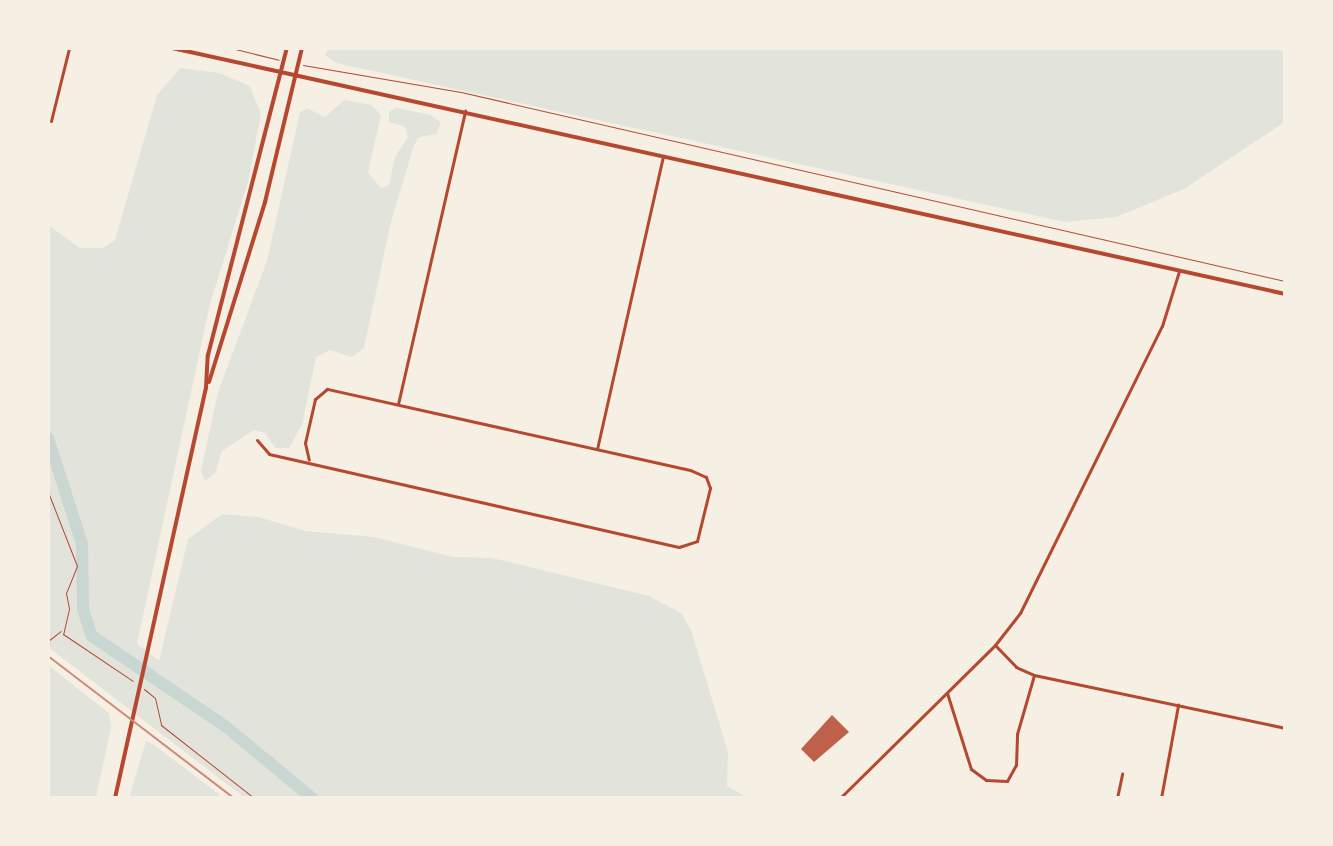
<!DOCTYPE html>
<style>
body{margin:0}
#map{position:relative;width:1333px;height:846px;overflow:hidden;background:#f6efe4;font-family:"Exo 2",sans-serif}
div>[style]{position:absolute}
.green>*{inset:0;background:#e2e4dc}
.river>*{height:12px;margin:-6px;padding:0 6px;transform-origin:6px;border-radius:6px;background:#c9d6d2}
.building>*{inset:0;background:#bf614a}
.path>*{height:1px;margin:-0.5px;padding:0 0.5px;transform-origin:0.5px;border-radius:0.5px;background:#b5482f}
.minor>*{height:3px;margin:-1.5px;padding:0 1.5px;transform-origin:1.5px;border-radius:1.5px;background:#b5482f}
.tertiary>*{height:4px;margin:-2px;padding:0 2px;transform-origin:2px;border-radius:2px;background:#b5482f}
.rail>*{height:2px;margin:-1px;padding:0 1px;transform-origin:1px;border-radius:1px;background:#cf8b77}
span{translate:-50% -50%;white-space:nowrap;text-align:center;line-height:1.15;-webkit-text-stroke:7px #f6efe4;paint-order:stroke}
.frame{position:absolute;inset:0;border:50px solid #f6efe4;pointer-events:none}
</style>
<div id="map">
<div class="green">
<i style="clip-path:polygon(329px 48px,1285px 48px,1285px 122px,1184px 189px,1116px 217px,1065px 222px,336px 63px,325px 55px)"></i>
<i style="clip-path:polygon(180px 68px,219px 73px,250px 86px,261px 114px,248px 182px,210px 304px,137px 644px,159px 661px,188px 539px,222px 514px,258px 517px,306px 531px,374px 537px,453px 557px,492px 558px,649px 596px,681px 613px,691px 630px,728px 752px,727px 786px,748px 798px,245px 798px,48px 647px,48px 225px,80px 248px,103px 248px,115px 240px,157px 95px)"></i>
<i style="clip-path:polygon(344px 100px,371px 105px,381px 115px,368px 173px,381px 188px,389px 185px,395px 157px,408px 137px,405px 127px,389px 122px,389px 112px,396px 108px,431px 115px,441px 123px,436px 134px,419px 137px,414px 145px,391px 222px,364px 348px,352px 357px,330px 350px,316px 357px,302px 425px,289px 448px,276px 448px,265px 433px,254px 430px,222px 451px,215px 473px,205px 481px,201px 471px,218px 392px,267px 261px,300px 112px,307px 108px,325px 117px)"></i>
<i style="clip-path:polygon(48px 665px,109px 713px,111px 727px,96px 798px,48px 798px)"></i>
<i style="clip-path:polygon(146px 741px,154px 745px,224px 798px,129px 798px)"></i>
</div>
<div class="river">
<i style="left:48px;top:438px;width:111px;rotate:72.2deg"></i>
<i style="left:82px;top:544px;width:65px;rotate:89.1deg"></i>
<i style="left:83px;top:609px;width:28px;rotate:72deg"></i>
<i style="left:92px;top:636px;width:161px;rotate:34.1deg"></i>
<i style="left:225px;top:726px;width:113px;rotate:39.6deg"></i>
</div>
<div class="building">
<i style="clip-path:polygon(832px 715px,849px 732px,814px 762px,801px 749px)"></i>
</div>
<div class="path">
<i style="left:231px;top:48px;width:49px;rotate:14deg"></i>
<i style="left:303px;top:65px;width:160px;rotate:9.7deg"></i>
<i style="left:461px;top:92px;width:845px;rotate:12.92deg"></i>
<i style="left:48px;top:492px;width:79px;rotate:68.6deg"></i>
<i style="left:77px;top:566px;width:29px;rotate:112deg"></i>
<i style="left:66px;top:593px;width:16px;rotate:79deg"></i>
<i style="left:69px;top:609px;width:26px;rotate:103deg"></i>
<i style="left:63px;top:634px;width:84px;rotate:33.9deg"></i>
<i style="left:48px;top:641px;width:16px;rotate:-38deg"></i>
<i style="left:144px;top:689px;width:14px;rotate:39deg"></i>
<i style="left:155px;top:698px;width:28px;rotate:77deg"></i>
<i style="left:161px;top:725px;width:118px;rotate:38.1deg"></i>
</div>
<div class="minor">
<i style="left:51px;top:121px;width:75px;rotate:-76.1deg"></i>
<i style="left:398px;top:404px;width:301px;rotate:-77.1deg"></i>
<i style="left:257px;top:440px;width:18px;rotate:49deg"></i>
<i style="left:269px;top:454px;width:420px;rotate:12.8deg"></i>
<i style="left:679px;top:547px;width:19px;rotate:-18deg"></i>
<i style="left:697px;top:541px;width:55px;rotate:-76.2deg"></i>
<i style="left:710px;top:488px;width:12px;rotate:-110deg"></i>
<i style="left:706px;top:477px;width:17px;rotate:-156deg"></i>
<i style="left:690px;top:470px;width:372px;rotate:-167.4deg"></i>
<i style="left:327px;top:389px;width:16px;rotate:140deg"></i>
<i style="left:315px;top:399px;width:45px;rotate:102.8deg"></i>
<i style="left:305px;top:443px;width:17px;rotate:77deg"></i>
<i style="left:597px;top:449px;width:300px;rotate:-77.3deg"></i>
<i style="left:995px;top:645px;width:30px;rotate:46deg"></i>
<i style="left:1016px;top:667px;width:20px;rotate:24deg"></i>
<i style="left:1034px;top:675px;width:257px;rotate:11.9deg"></i>
<i style="left:947px;top:693px;width:80px;rotate:72.5deg"></i>
<i style="left:971px;top:769px;width:19px;rotate:36deg"></i>
<i style="left:986px;top:780px;width:21px;rotate:3deg"></i>
<i style="left:1007px;top:781px;width:18px;rotate:-61deg"></i>
<i style="left:1016px;top:765px;width:31px;rotate:-88deg"></i>
<i style="left:1017px;top:734px;width:61px;rotate:-73.9deg"></i>
<i style="left:840px;top:798px;width:218px;rotate:-44.6deg"></i>
<i style="left:995px;top:645px;width:41px;rotate:-52deg"></i>
<i style="left:1020px;top:613px;width:320px;rotate:-63.7deg"></i>
<i style="left:1162px;top:326px;width:58px;rotate:-72.8deg"></i>
<i style="left:1117px;top:798px;width:25px;rotate:-78deg"></i>
<i style="left:1161px;top:798px;width:95px;rotate:-79.6deg"></i>
</div>
<div class="tertiary">
<i style="left:172px;top:48px;width:1140px;rotate:12.46deg"></i>
<i style="left:209px;top:382px;width:189px;rotate:-72.7deg"></i>
<i style="left:265px;top:202px;width:158px;rotate:-76.5deg"></i>
<i style="left:115px;top:798px;width:420px;rotate:-77.5deg"></i>
<i style="left:206px;top:388px;width:33px;rotate:-87deg"></i>
<i style="left:208px;top:355px;width:317px;rotate:-75.6deg"></i>
</div>
<div class="rail">
<i style="left:48px;top:656px;width:234px;rotate:37.4deg"></i>
</div>
<div class="frame"></div>
</div>
